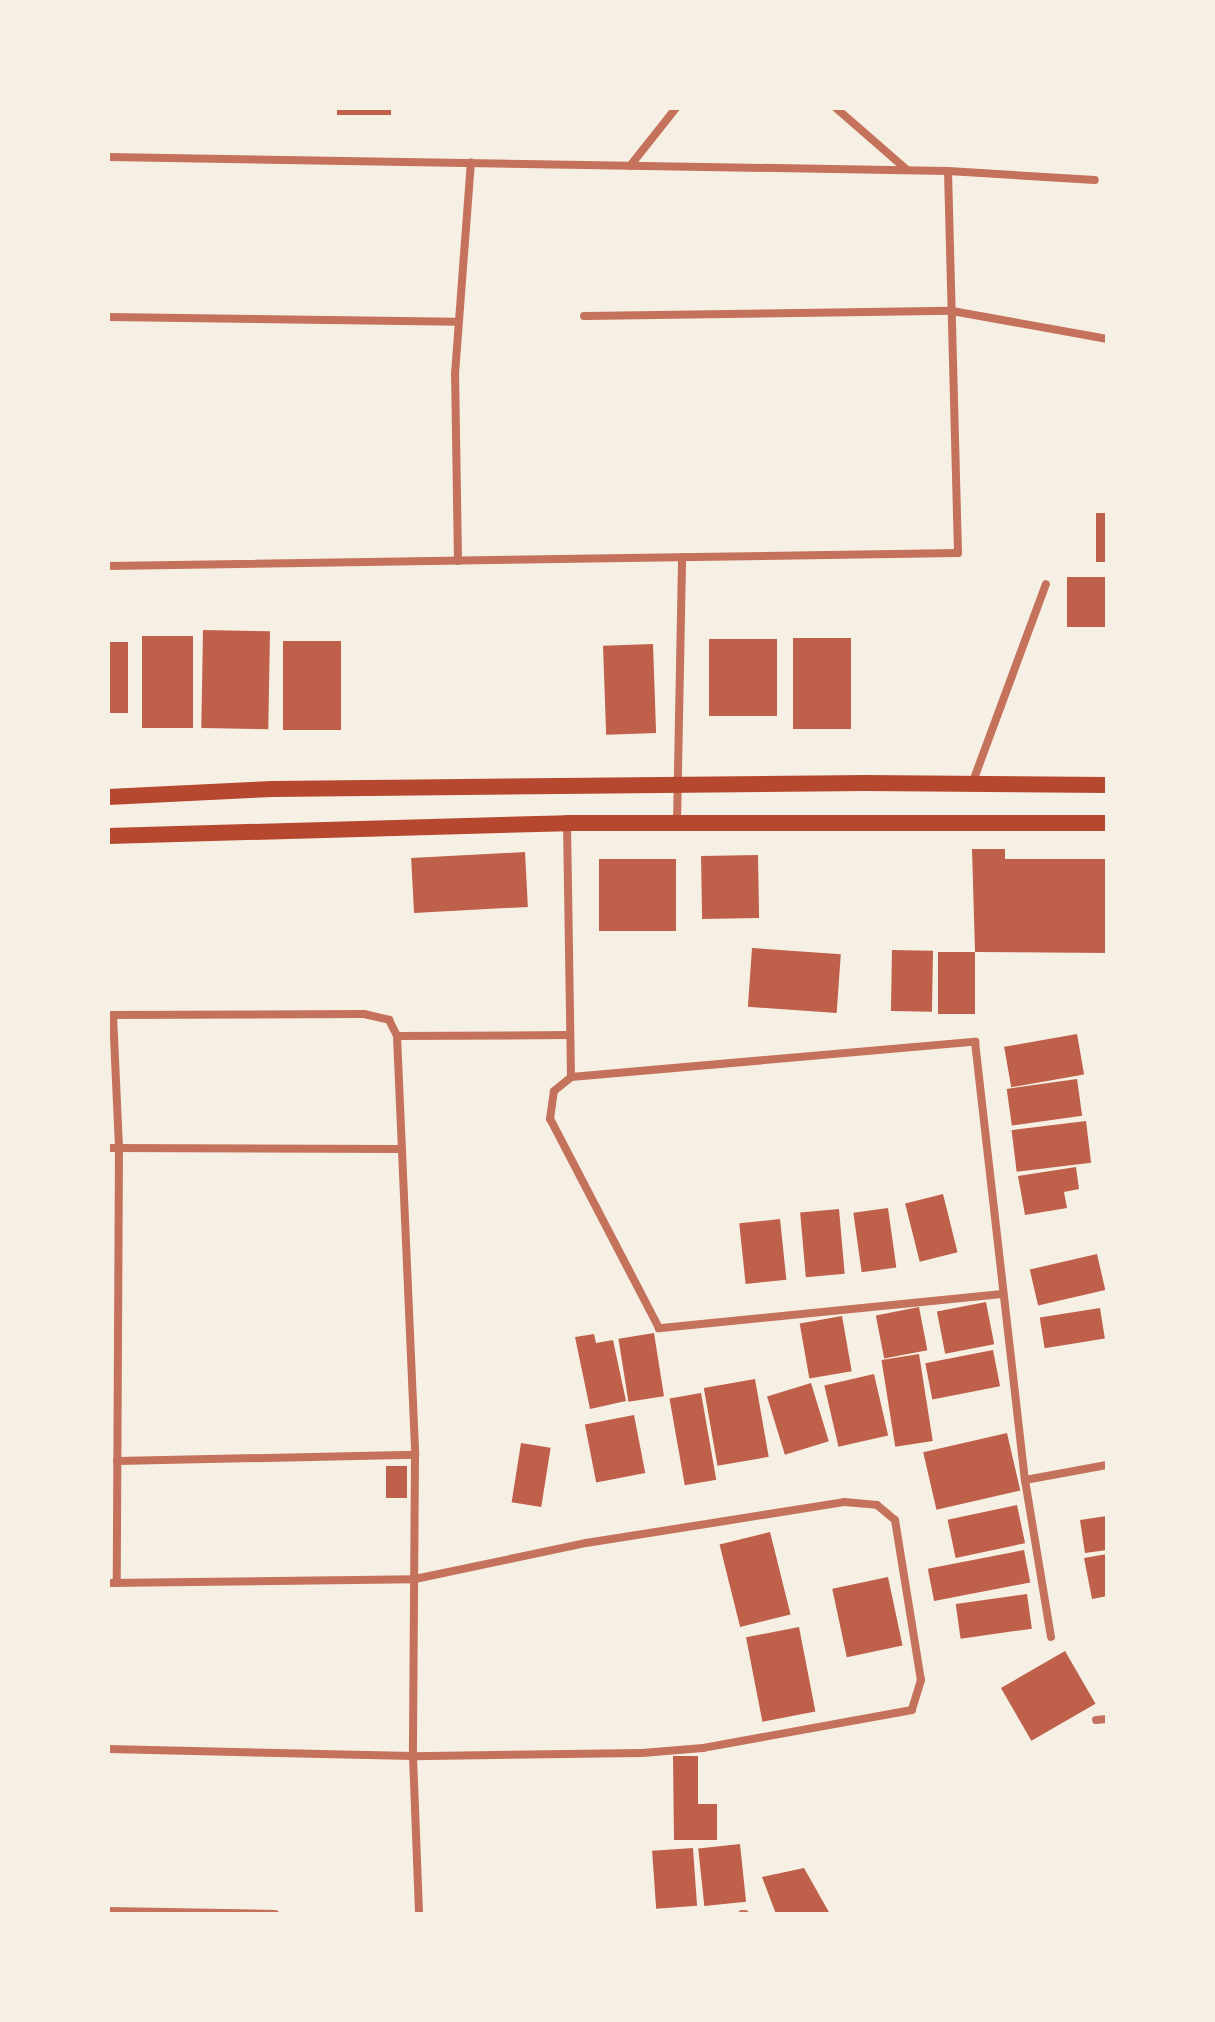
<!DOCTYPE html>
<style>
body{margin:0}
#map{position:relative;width:1215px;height:2022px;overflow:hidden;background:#f6efe4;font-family:"Open Sans",sans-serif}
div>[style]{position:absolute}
.building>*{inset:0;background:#bf614a;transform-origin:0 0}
.minor>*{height:8px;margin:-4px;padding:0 4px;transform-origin:4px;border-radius:4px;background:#c5725c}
.secondary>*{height:16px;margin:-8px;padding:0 8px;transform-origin:8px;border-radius:8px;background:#b5482f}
span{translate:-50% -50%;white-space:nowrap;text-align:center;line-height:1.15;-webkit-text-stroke:8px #f6efe4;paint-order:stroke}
.frame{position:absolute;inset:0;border:110px solid #f6efe4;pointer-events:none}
</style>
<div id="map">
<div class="building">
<i style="left:337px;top:108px;width:54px;height:7px"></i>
<i style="left:1096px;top:513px;width:11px;height:49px"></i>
<i style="left:1067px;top:577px;width:40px;height:50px"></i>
<i style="left:203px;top:630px;width:67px;height:98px;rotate:1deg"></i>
<i style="left:193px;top:636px;width:92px;height:51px;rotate:90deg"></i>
<i style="left:793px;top:638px;width:58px;height:91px"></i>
<i style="left:709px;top:639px;width:68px;height:77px"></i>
<i style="left:283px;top:641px;width:58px;height:89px"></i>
<i style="left:108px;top:642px;width:20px;height:71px"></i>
<i style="left:653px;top:644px;width:89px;height:50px;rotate:88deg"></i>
<i style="clip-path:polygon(972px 849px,1005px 849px,1005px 859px,1107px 859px,1107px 953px,975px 952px)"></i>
<i style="left:525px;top:852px;width:55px;height:114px;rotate:87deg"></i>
<i style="left:758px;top:855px;width:63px;height:57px;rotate:89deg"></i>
<i style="left:599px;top:859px;width:77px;height:72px"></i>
<i style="left:752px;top:948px;width:89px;height:59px;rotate:4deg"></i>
<i style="left:892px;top:950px;width:41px;height:61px;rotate:1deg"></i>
<i style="left:938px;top:952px;width:37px;height:62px"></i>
<i style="left:1077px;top:1034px;width:41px;height:74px;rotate:80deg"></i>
<i style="left:1077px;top:1079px;width:37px;height:71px;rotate:82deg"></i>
<i style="left:1086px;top:1121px;width:42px;height:75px;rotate:83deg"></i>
<i style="clip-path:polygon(1076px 1167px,1079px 1189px,1064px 1192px,1067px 1208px,1025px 1215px,1018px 1176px)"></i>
<i style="left:943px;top:1194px;width:60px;height:39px;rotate:76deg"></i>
<i style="left:888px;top:1208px;width:60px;height:35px;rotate:82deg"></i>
<i style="left:839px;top:1209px;width:65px;height:39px;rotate:85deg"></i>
<i style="left:780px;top:1219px;width:61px;height:41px;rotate:84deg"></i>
<i style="left:1097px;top:1254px;width:37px;height:69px;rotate:77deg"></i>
<i style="left:986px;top:1302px;width:43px;height:50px;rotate:79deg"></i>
<i style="left:919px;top:1307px;width:44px;height:44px;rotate:79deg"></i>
<i style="left:1100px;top:1308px;width:31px;height:61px;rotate:81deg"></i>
<i style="left:842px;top:1316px;width:56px;height:43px;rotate:80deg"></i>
<i style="left:654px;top:1333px;width:64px;height:36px;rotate:81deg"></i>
<i style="clip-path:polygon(594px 1334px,596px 1343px,613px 1340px,626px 1401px,590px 1409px,575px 1337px)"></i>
<i style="left:993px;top:1350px;width:37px;height:69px;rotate:79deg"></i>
<i style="left:919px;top:1354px;width:88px;height:38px;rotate:81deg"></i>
<i style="left:874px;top:1374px;width:63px;height:51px;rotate:77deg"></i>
<i style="left:755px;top:1379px;width:79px;height:52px;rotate:80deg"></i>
<i style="left:811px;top:1383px;width:61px;height:46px;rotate:73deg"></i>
<i style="left:701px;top:1393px;width:88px;height:32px;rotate:80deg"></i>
<i style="left:634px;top:1415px;width:59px;height:50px;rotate:79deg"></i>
<i style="left:1007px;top:1433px;width:59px;height:86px;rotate:77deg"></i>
<i style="left:521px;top:1443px;width:30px;height:60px;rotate:9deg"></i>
<i style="left:407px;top:1466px;width:32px;height:21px;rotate:90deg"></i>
<i style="left:1017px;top:1505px;width:39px;height:71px;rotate:78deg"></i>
<i style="clip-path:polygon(1107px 1516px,1107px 1550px,1085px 1553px,1080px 1520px)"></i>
<i style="left:770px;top:1532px;width:85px;height:52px;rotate:76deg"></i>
<i style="left:1024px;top:1550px;width:33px;height:98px;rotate:79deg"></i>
<i style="clip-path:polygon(1107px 1554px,1107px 1596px,1092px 1599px,1084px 1558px)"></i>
<i style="left:888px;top:1577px;width:70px;height:57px;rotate:78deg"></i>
<i style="left:1027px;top:1594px;width:35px;height:72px;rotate:82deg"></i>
<i style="left:799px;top:1627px;width:86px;height:54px;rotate:79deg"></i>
<i style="left:1065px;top:1651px;width:61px;height:74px;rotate:60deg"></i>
<i style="clip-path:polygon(673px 1756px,698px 1756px,698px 1804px,717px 1804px,717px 1840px,674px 1840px)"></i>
<i style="left:740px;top:1844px;width:58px;height:42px;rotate:84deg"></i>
<i style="left:693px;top:1848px;width:58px;height:41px;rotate:86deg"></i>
<i style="clip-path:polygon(804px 1868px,830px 1914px,776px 1914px,762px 1877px)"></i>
</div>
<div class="minor">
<i style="left:836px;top:108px;width:94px;rotate:41.1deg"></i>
<i style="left:108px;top:157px;width:840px;rotate:0.95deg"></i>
<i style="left:948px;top:171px;width:147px;rotate:3.5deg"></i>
<i style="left:630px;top:166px;width:74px;rotate:-51.6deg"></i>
<i style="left:584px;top:316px;width:368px;rotate:-0.8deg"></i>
<i style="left:952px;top:311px;width:158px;rotate:10.2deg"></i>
<i style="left:108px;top:317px;width:349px;rotate:0.8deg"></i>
<i style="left:458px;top:561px;width:187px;rotate:-90.9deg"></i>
<i style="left:455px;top:374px;width:212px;rotate:-85.7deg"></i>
<i style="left:108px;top:566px;width:850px;rotate:-0.88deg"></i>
<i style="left:958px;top:553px;width:382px;rotate:-91.5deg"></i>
<i style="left:972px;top:784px;width:213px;rotate:-69.7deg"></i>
<i style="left:567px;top:823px;width:254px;rotate:89.1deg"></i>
<i style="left:677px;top:823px;width:266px;rotate:-88.9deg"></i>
<i style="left:108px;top:1015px;width:256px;rotate:-0.2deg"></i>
<i style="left:364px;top:1014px;width:26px;rotate:13deg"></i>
<i style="left:389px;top:1020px;width:18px;rotate:63deg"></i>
<i style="left:397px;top:1036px;width:419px;rotate:87.5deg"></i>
<i style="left:415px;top:1455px;width:301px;rotate:90.4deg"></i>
<i style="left:413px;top:1756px;width:158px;rotate:87.8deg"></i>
<i style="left:113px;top:1015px;width:133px;rotate:87.4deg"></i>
<i style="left:119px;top:1148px;width:435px;rotate:90.3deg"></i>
<i style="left:397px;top:1036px;width:173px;rotate:-0.3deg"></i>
<i style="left:108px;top:1148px;width:291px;rotate:0.2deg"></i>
<i style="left:1002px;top:1294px;width:345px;rotate:174.3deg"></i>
<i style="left:659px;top:1328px;width:236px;rotate:-117.5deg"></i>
<i style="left:550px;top:1119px;width:28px;rotate:-82deg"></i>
<i style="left:554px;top:1091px;width:22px;rotate:-39deg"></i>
<i style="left:571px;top:1077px;width:406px;rotate:-5deg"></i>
<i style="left:975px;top:1042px;width:441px;rotate:83.5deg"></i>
<i style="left:1025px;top:1480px;width:83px;rotate:-10.4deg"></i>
<i style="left:117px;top:1461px;width:298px;rotate:-1.2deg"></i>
<i style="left:1025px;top:1480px;width:159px;rotate:80.6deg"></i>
<i style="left:108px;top:1583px;width:307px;rotate:-0.7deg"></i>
<i style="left:415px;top:1579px;width:175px;rotate:-11.9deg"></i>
<i style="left:586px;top:1543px;width:261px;rotate:-9deg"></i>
<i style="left:844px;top:1502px;width:33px;rotate:5deg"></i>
<i style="left:877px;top:1505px;width:23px;rotate:40deg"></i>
<i style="left:895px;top:1520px;width:162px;rotate:80.8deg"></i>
<i style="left:921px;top:1680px;width:31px;rotate:107deg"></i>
<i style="left:912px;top:1710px;width:212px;rotate:169.7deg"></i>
<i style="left:703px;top:1748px;width:61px;rotate:175.3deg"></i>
<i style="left:642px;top:1753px;width:229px;rotate:179.2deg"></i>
<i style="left:413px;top:1756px;width:305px;rotate:-178.7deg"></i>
<i style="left:1096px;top:1720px;width:11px;rotate:-5deg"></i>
<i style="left:108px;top:1911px;width:167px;rotate:1deg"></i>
<i style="left:742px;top:1914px;width:3px"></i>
</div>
<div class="secondary">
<i style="left:108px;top:797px;width:165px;rotate:-2.8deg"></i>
<i style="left:273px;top:789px;width:593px;rotate:-0.58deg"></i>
<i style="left:866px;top:783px;width:241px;rotate:0.5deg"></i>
<i style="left:108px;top:836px;width:459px;rotate:-1.6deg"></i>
<i style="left:567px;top:823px;width:540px"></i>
</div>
<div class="frame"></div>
</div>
